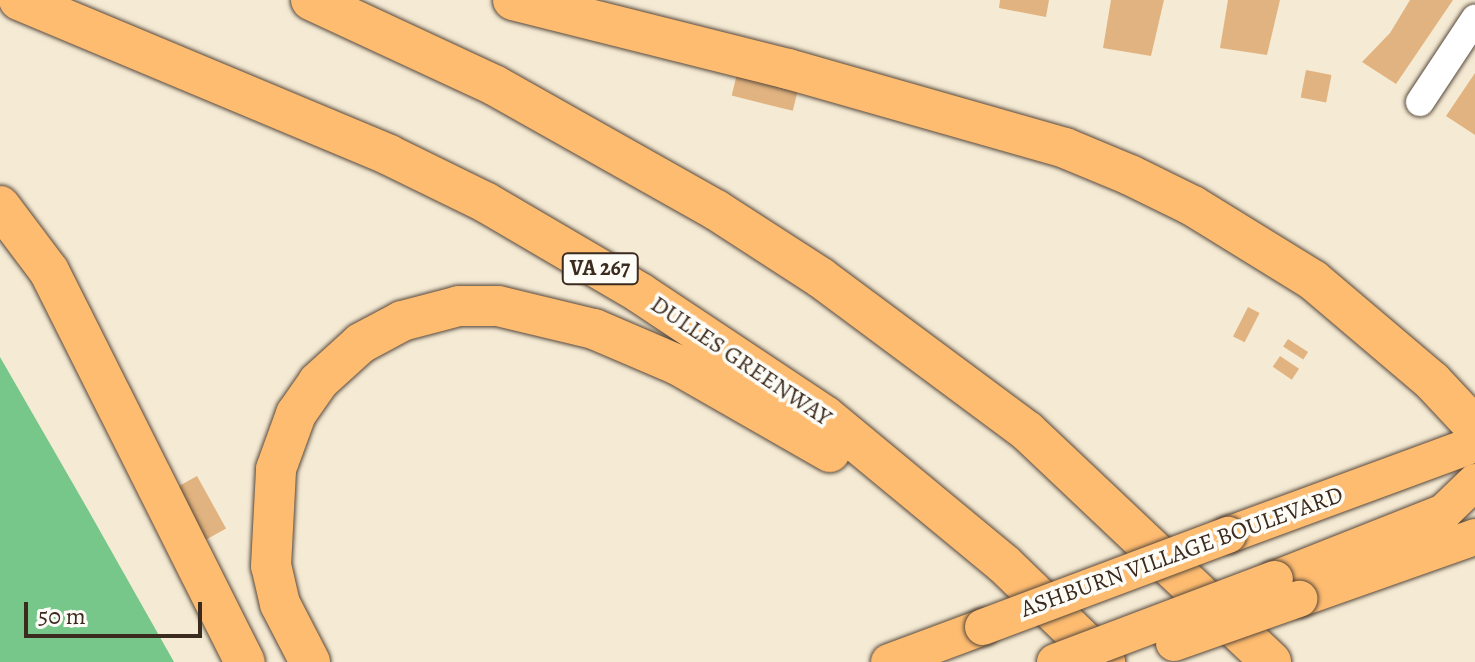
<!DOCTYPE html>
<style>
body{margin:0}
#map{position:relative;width:1475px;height:662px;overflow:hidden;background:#f5ebd5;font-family:Alegreya,serif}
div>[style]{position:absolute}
.green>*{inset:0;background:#76c789}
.building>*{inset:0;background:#e1b380;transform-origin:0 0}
.roads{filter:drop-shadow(0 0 2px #574739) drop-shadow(0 0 2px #574739)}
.minor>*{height:28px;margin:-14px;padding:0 14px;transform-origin:14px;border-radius:14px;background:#fff}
.major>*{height:36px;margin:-18px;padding:0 18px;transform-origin:18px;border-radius:18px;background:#febc71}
.highway>*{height:40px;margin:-20px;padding:0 20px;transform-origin:20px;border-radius:20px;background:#febc71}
.bridges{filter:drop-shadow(0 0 2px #574739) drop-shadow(0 0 2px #574739)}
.major-bridge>*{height:36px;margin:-18px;padding:0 18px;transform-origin:18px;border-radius:18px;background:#febc71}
span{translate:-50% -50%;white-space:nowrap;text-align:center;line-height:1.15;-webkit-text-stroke:7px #fdfcf7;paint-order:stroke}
.shield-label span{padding:2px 6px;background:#fdfcf7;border:2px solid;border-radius:6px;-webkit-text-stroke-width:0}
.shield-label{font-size:22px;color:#3b2a1e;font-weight:700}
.street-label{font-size:24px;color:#3b2a1e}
.scale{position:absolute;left:24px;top:602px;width:178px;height:36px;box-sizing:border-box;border:4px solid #3b2a1e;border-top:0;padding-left:10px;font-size:24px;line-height:28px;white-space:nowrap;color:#3b2a1e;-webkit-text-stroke:6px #fdfcf7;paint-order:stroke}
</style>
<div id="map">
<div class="green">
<i style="clip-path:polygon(0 357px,87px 508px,174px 662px,0 662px)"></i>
</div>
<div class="building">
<i style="clip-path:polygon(1000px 0,1049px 0,1046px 17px,999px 8px)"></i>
<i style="clip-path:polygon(1111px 0,1164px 0,1151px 56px,1103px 48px)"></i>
<i style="clip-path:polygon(1228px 0,1280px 0,1267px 55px,1220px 48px)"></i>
<i style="clip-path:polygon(1410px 0,1453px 0,1396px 84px,1362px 62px,1390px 33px)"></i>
<i style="left:743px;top:50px;width:63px;height:47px;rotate:14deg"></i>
<i style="left:1306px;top:70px;width:26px;height:28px;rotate:11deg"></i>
<i style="clip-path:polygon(1475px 73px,1475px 135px,1446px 116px)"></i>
<i style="left:1248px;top:307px;width:13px;height:33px;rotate:27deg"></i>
<i style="left:1288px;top:339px;width:24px;height:9px;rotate:33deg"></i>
<i style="left:1280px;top:356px;width:23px;height:13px;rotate:34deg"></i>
<i style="left:197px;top:476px;width:60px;height:49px;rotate:61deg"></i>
</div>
<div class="roads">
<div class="minor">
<i style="left:1420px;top:102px;width:100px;rotate:-56.5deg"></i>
</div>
<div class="major">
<i style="left:1228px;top:535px;width:263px;rotate:-20.2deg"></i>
<i style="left:1275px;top:579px;width:182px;rotate:-21.6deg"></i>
<i style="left:1444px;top:512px;width:43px;rotate:-44.1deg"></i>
<i style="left:1299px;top:599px;width:187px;rotate:-19.4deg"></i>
<i style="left:889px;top:662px;width:100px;rotate:-20.4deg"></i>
</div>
<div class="highway">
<i style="left:19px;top:0;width:401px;rotate:22.7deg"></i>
<i style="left:389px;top:155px;width:107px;rotate:26.1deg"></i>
<i style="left:485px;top:202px;width:180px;rotate:30.4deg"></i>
<i style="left:640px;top:293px;width:222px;rotate:33.6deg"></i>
<i style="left:825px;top:416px;width:232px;rotate:39.6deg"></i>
<i style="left:1004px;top:564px;width:141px;rotate:44.1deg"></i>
<i style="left:311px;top:0;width:202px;rotate:24.9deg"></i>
<i style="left:494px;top:85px;width:255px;rotate:29.4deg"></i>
<i style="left:716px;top:210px;width:125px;rotate:32.9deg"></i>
<i style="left:821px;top:278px;width:257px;rotate:36.6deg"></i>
<i style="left:1027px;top:431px;width:336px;rotate:43.4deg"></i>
<i style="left:513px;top:0;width:284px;rotate:14.1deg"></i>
<i style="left:788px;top:69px;width:288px;rotate:15.9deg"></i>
<i style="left:1065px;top:148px;width:70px;rotate:22.6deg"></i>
<i style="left:1130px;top:175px;width:70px;rotate:26.2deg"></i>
<i style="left:1193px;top:206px;width:141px;rotate:31.7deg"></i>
<i style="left:1313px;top:280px;width:156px;rotate:40.3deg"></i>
<i style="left:1432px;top:381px;width:63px;rotate:46.9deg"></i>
<i style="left:0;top:206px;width:81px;rotate:53deg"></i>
<i style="left:49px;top:271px;width:437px;rotate:63.4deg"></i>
<i style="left:310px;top:662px;width:65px;rotate:-117.3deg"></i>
<i style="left:280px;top:604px;width:39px;rotate:-103deg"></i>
<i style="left:271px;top:566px;width:97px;rotate:-87deg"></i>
<i style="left:276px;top:469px;width:59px;rotate:-70deg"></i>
<i style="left:296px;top:414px;width:39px;rotate:-55deg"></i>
<i style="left:318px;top:382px;width:58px;rotate:-42.2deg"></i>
<i style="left:361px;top:343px;width:47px;rotate:-28.2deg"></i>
<i style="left:402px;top:321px;width:59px;rotate:-14.7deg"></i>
<i style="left:459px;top:306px;width:39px"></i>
<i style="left:498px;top:306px;width:99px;rotate:13.5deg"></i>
<i style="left:594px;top:329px;width:91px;rotate:23.2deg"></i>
<i style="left:678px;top:365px;width:175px;rotate:29.8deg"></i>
</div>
</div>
<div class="bridges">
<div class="major-bridge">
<i style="left:983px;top:627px;width:262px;rotate:-20.6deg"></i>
<i style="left:1174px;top:643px;width:133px;rotate:-19.4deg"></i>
<i style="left:1055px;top:662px;width:235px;rotate:-20.7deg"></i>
</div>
</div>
<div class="shield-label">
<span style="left:600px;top:269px">VA 267</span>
</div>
<div class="street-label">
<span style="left:741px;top:361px;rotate:34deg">DULLES GREENWAY</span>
<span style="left:1182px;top:552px;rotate:-20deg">ASHBURN VILLAGE BOULEVARD</span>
</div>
<div class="scale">50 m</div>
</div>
